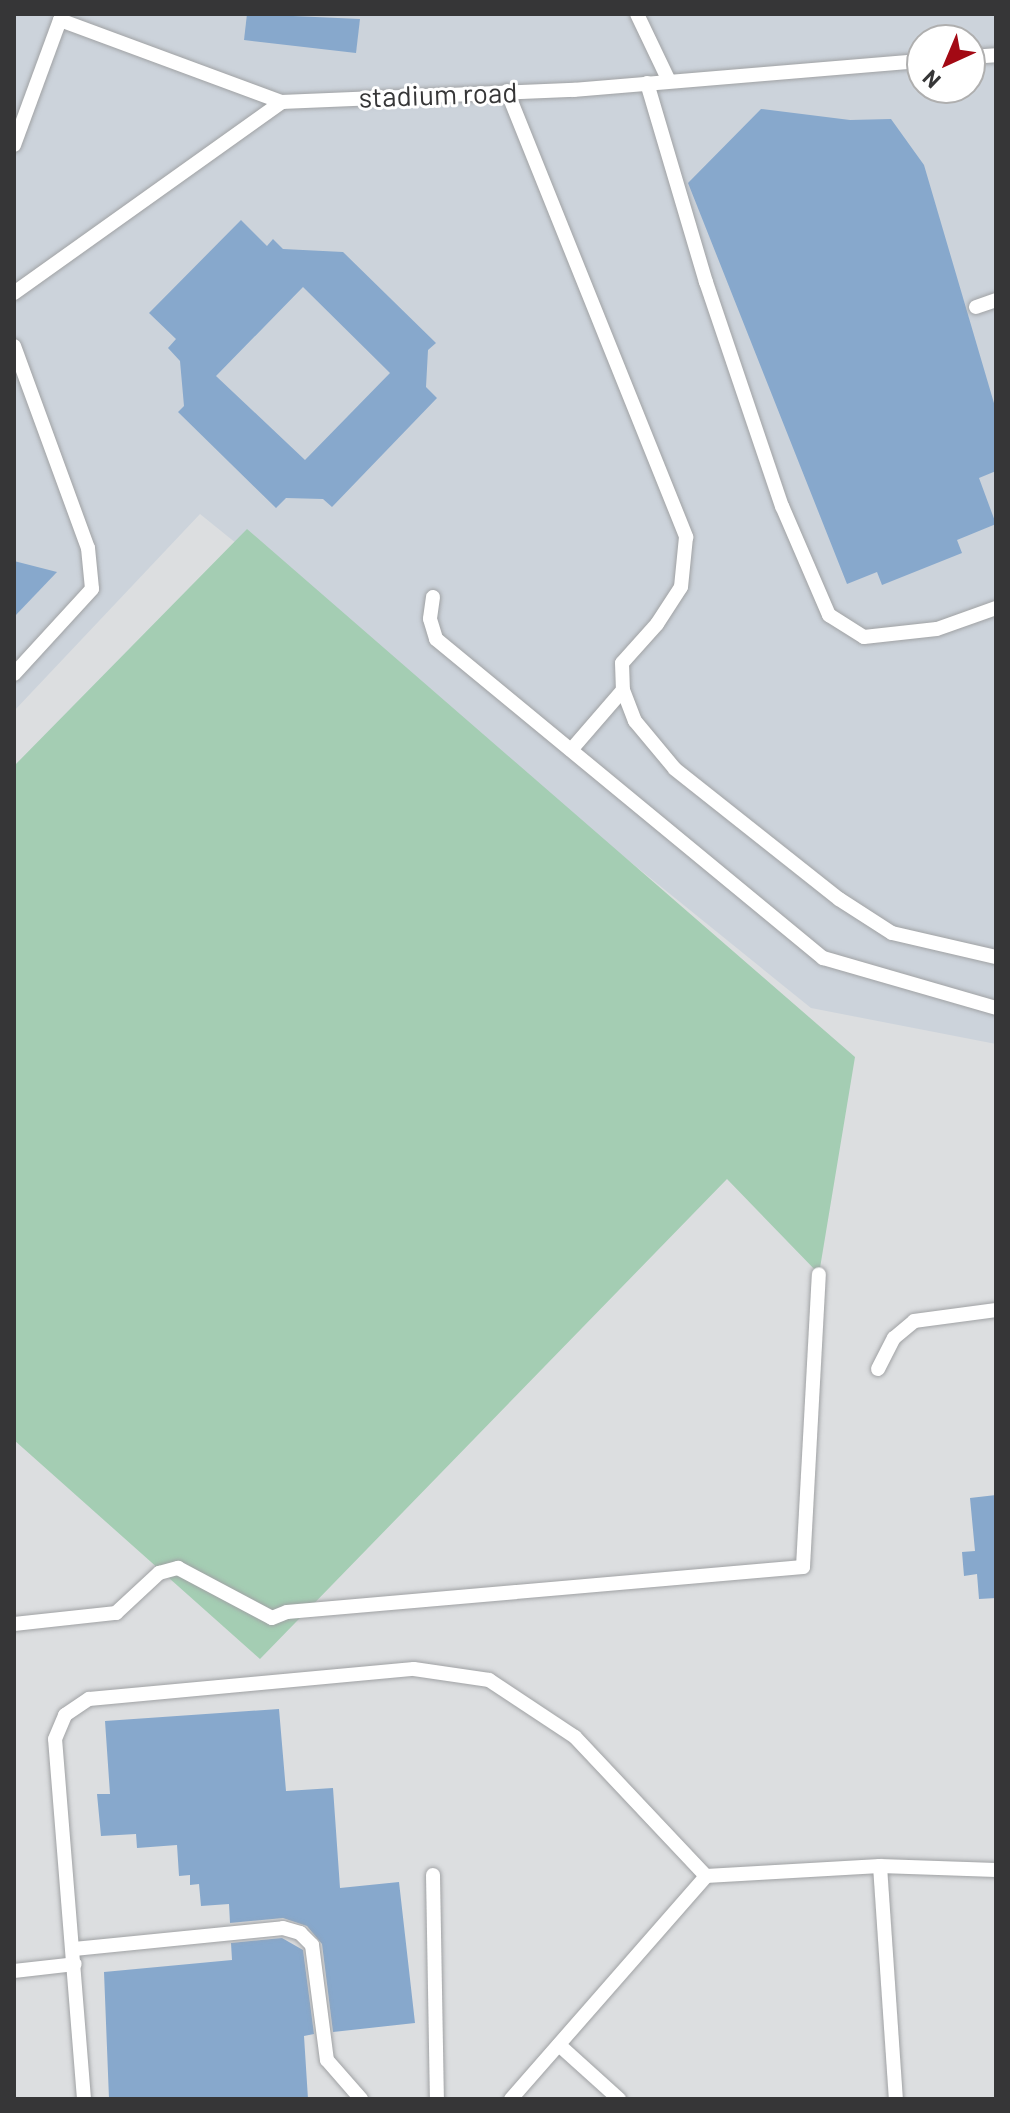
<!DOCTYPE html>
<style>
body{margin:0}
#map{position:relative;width:1010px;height:2113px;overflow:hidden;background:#dcdee0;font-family:Barlow,sans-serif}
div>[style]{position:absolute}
.built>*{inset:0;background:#ccd3db}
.green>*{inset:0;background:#a4cdb3}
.building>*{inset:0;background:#87a8cc}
.roads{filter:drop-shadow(0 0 2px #a0a2a4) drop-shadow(0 0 2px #a0a2a4)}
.service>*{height:14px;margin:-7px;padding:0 7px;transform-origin:7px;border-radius:7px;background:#fff}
span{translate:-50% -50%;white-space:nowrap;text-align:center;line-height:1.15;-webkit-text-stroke:6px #fff;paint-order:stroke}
.street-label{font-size:28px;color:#363637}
.frame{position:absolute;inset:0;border:16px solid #363637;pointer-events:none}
.north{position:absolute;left:906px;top:24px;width:80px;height:80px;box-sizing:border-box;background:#fff;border:2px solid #afafaf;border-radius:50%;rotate:224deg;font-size:22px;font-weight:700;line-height:32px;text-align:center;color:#363637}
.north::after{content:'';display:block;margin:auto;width:28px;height:36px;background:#a30914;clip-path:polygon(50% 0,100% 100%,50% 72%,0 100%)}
</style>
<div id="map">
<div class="built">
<i style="clip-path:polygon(evenodd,14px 14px,996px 14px,996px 1044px,811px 1008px,200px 514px,14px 711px,14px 14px,922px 40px,970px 40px,970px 88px,922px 88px,922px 40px)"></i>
</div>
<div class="green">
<i style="clip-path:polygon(247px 529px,855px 1057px,819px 1274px,727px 1179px,260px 1659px,14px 1440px,14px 766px)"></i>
</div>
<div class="building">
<i style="clip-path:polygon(247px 14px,360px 19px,356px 53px,244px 40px)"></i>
<i style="clip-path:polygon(761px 109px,850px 120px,891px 119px,924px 165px,996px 410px,996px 471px,979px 478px,996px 524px,957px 540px,962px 553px,882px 585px,877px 572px,847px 584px,688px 183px)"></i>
<i style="clip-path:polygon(evenodd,241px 220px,267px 246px,273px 239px,283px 249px,343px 252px,436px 343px,428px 350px,426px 387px,437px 398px,332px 507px,323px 499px,286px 498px,276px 508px,178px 412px,184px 406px,180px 361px,168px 348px,176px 339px,149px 313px,241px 220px,303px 287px,390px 373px,305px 460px,216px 376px,303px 287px)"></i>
<i style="clip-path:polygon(14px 561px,57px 572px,14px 617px)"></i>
<i style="clip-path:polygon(996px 1495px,996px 1598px,979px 1599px,977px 1574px,964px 1576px,962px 1552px,975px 1551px,970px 1498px)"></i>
<i style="clip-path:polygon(279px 1709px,286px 1791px,333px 1788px,340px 1888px,399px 1882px,415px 2023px,333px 2032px,322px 1944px,307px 1926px,283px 1918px,230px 1923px,229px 1904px,201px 1906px,199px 1884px,190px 1885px,190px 1875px,179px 1876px,177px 1845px,137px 1848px,136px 1834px,101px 1836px,97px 1794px,110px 1794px,105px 1721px)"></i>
<i style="clip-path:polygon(282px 1938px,303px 1950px,314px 2034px,304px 2036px,308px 2099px,109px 2099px,104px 1972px,232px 1960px,231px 1943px)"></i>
</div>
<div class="roads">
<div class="service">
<i style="left:637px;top:14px;width:74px;rotate:64.5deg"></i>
<i style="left:970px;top:57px;width:26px;rotate:-4deg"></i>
<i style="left:647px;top:83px;width:208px;rotate:73.5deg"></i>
<i style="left:706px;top:282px;width:237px;rotate:71.3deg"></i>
<i style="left:782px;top:506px;width:119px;rotate:66.7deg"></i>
<i style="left:829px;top:615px;width:41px;rotate:32.2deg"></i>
<i style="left:864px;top:637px;width:73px;rotate:-6.3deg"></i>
<i style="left:937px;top:629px;width:63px;rotate:-19.6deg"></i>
<i style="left:507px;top:91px;width:481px;rotate:68.1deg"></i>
<i style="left:686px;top:537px;width:50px;rotate:95.7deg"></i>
<i style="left:681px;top:587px;width:44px;rotate:123deg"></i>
<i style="left:657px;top:624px;width:52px;rotate:131.9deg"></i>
<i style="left:622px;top:663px;width:27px;rotate:88deg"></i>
<i style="left:623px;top:690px;width:33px;rotate:69deg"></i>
<i style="left:635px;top:721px;width:62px;rotate:50.2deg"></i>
<i style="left:675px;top:769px;width:209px;rotate:38.4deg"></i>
<i style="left:839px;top:899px;width:63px;rotate:32.7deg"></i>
<i style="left:892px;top:933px;width:107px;rotate:13deg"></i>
<i style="left:14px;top:145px;width:133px;rotate:-69.8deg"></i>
<i style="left:60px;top:20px;width:237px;rotate:20.3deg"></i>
<i style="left:14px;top:293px;width:329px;rotate:-35.5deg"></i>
<i style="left:282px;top:102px;width:292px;rotate:-2.4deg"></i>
<i style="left:574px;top:90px;width:349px;rotate:-4.8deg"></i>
<i style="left:976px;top:307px;width:21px;rotate:-19deg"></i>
<i style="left:14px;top:346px;width:215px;rotate:69.9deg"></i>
<i style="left:88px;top:548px;width:41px;rotate:84.4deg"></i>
<i style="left:92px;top:589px;width:115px;rotate:132.5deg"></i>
<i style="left:433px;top:597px;width:22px;rotate:98deg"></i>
<i style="left:430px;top:619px;width:21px;rotate:73deg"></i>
<i style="left:436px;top:639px;width:502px;rotate:39.5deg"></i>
<i style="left:823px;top:958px;width:180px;rotate:16.1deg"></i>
<i style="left:571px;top:750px;width:79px;rotate:-49.1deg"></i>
<i style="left:878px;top:1369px;width:35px;rotate:-63deg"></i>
<i style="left:894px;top:1338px;width:26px;rotate:-40deg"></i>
<i style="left:914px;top:1321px;width:83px;rotate:-7.6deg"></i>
<i style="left:14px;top:1624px;width:103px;rotate:-6.2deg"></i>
<i style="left:116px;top:1613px;width:59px;rotate:-42.9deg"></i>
<i style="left:159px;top:1573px;width:20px;rotate:-15deg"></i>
<i style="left:178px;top:1568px;width:106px;rotate:28deg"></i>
<i style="left:272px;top:1618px;width:16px;rotate:-22deg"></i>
<i style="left:287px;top:1612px;width:518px;rotate:-4.98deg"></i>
<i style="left:803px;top:1567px;width:293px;rotate:-86.9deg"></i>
<i style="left:880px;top:1866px;width:234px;rotate:86.1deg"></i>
<i style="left:433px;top:1875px;width:224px;rotate:89deg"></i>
<i style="left:74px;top:1949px;width:210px;rotate:-5.7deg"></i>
<i style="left:283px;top:1928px;width:18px;rotate:16deg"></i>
<i style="left:300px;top:1933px;width:17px;rotate:45deg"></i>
<i style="left:312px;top:1945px;width:116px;rotate:82.6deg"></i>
<i style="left:327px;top:2060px;width:52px;rotate:48.9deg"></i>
<i style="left:14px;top:1971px;width:61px;rotate:-6.5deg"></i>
<i style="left:559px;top:2045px;width:81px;rotate:42deg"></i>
<i style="left:84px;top:2099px;width:361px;rotate:-94.6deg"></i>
<i style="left:55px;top:1739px;width:26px;rotate:-67deg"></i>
<i style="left:65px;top:1715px;width:29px;rotate:-34deg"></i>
<i style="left:89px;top:1699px;width:326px;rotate:-5.3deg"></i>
<i style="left:414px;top:1669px;width:76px;rotate:8.3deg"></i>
<i style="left:489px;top:1680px;width:103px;rotate:33.5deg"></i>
<i style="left:575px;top:1737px;width:191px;rotate:46.7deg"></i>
<i style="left:511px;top:2099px;width:296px;rotate:-48.8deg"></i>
<i style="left:706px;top:1876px;width:174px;rotate:-3.3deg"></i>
<i style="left:880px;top:1866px;width:116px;rotate:2deg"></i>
</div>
</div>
<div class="street-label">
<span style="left:438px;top:94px;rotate:-2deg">stadium road</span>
</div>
<div class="frame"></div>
<div class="north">N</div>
</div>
